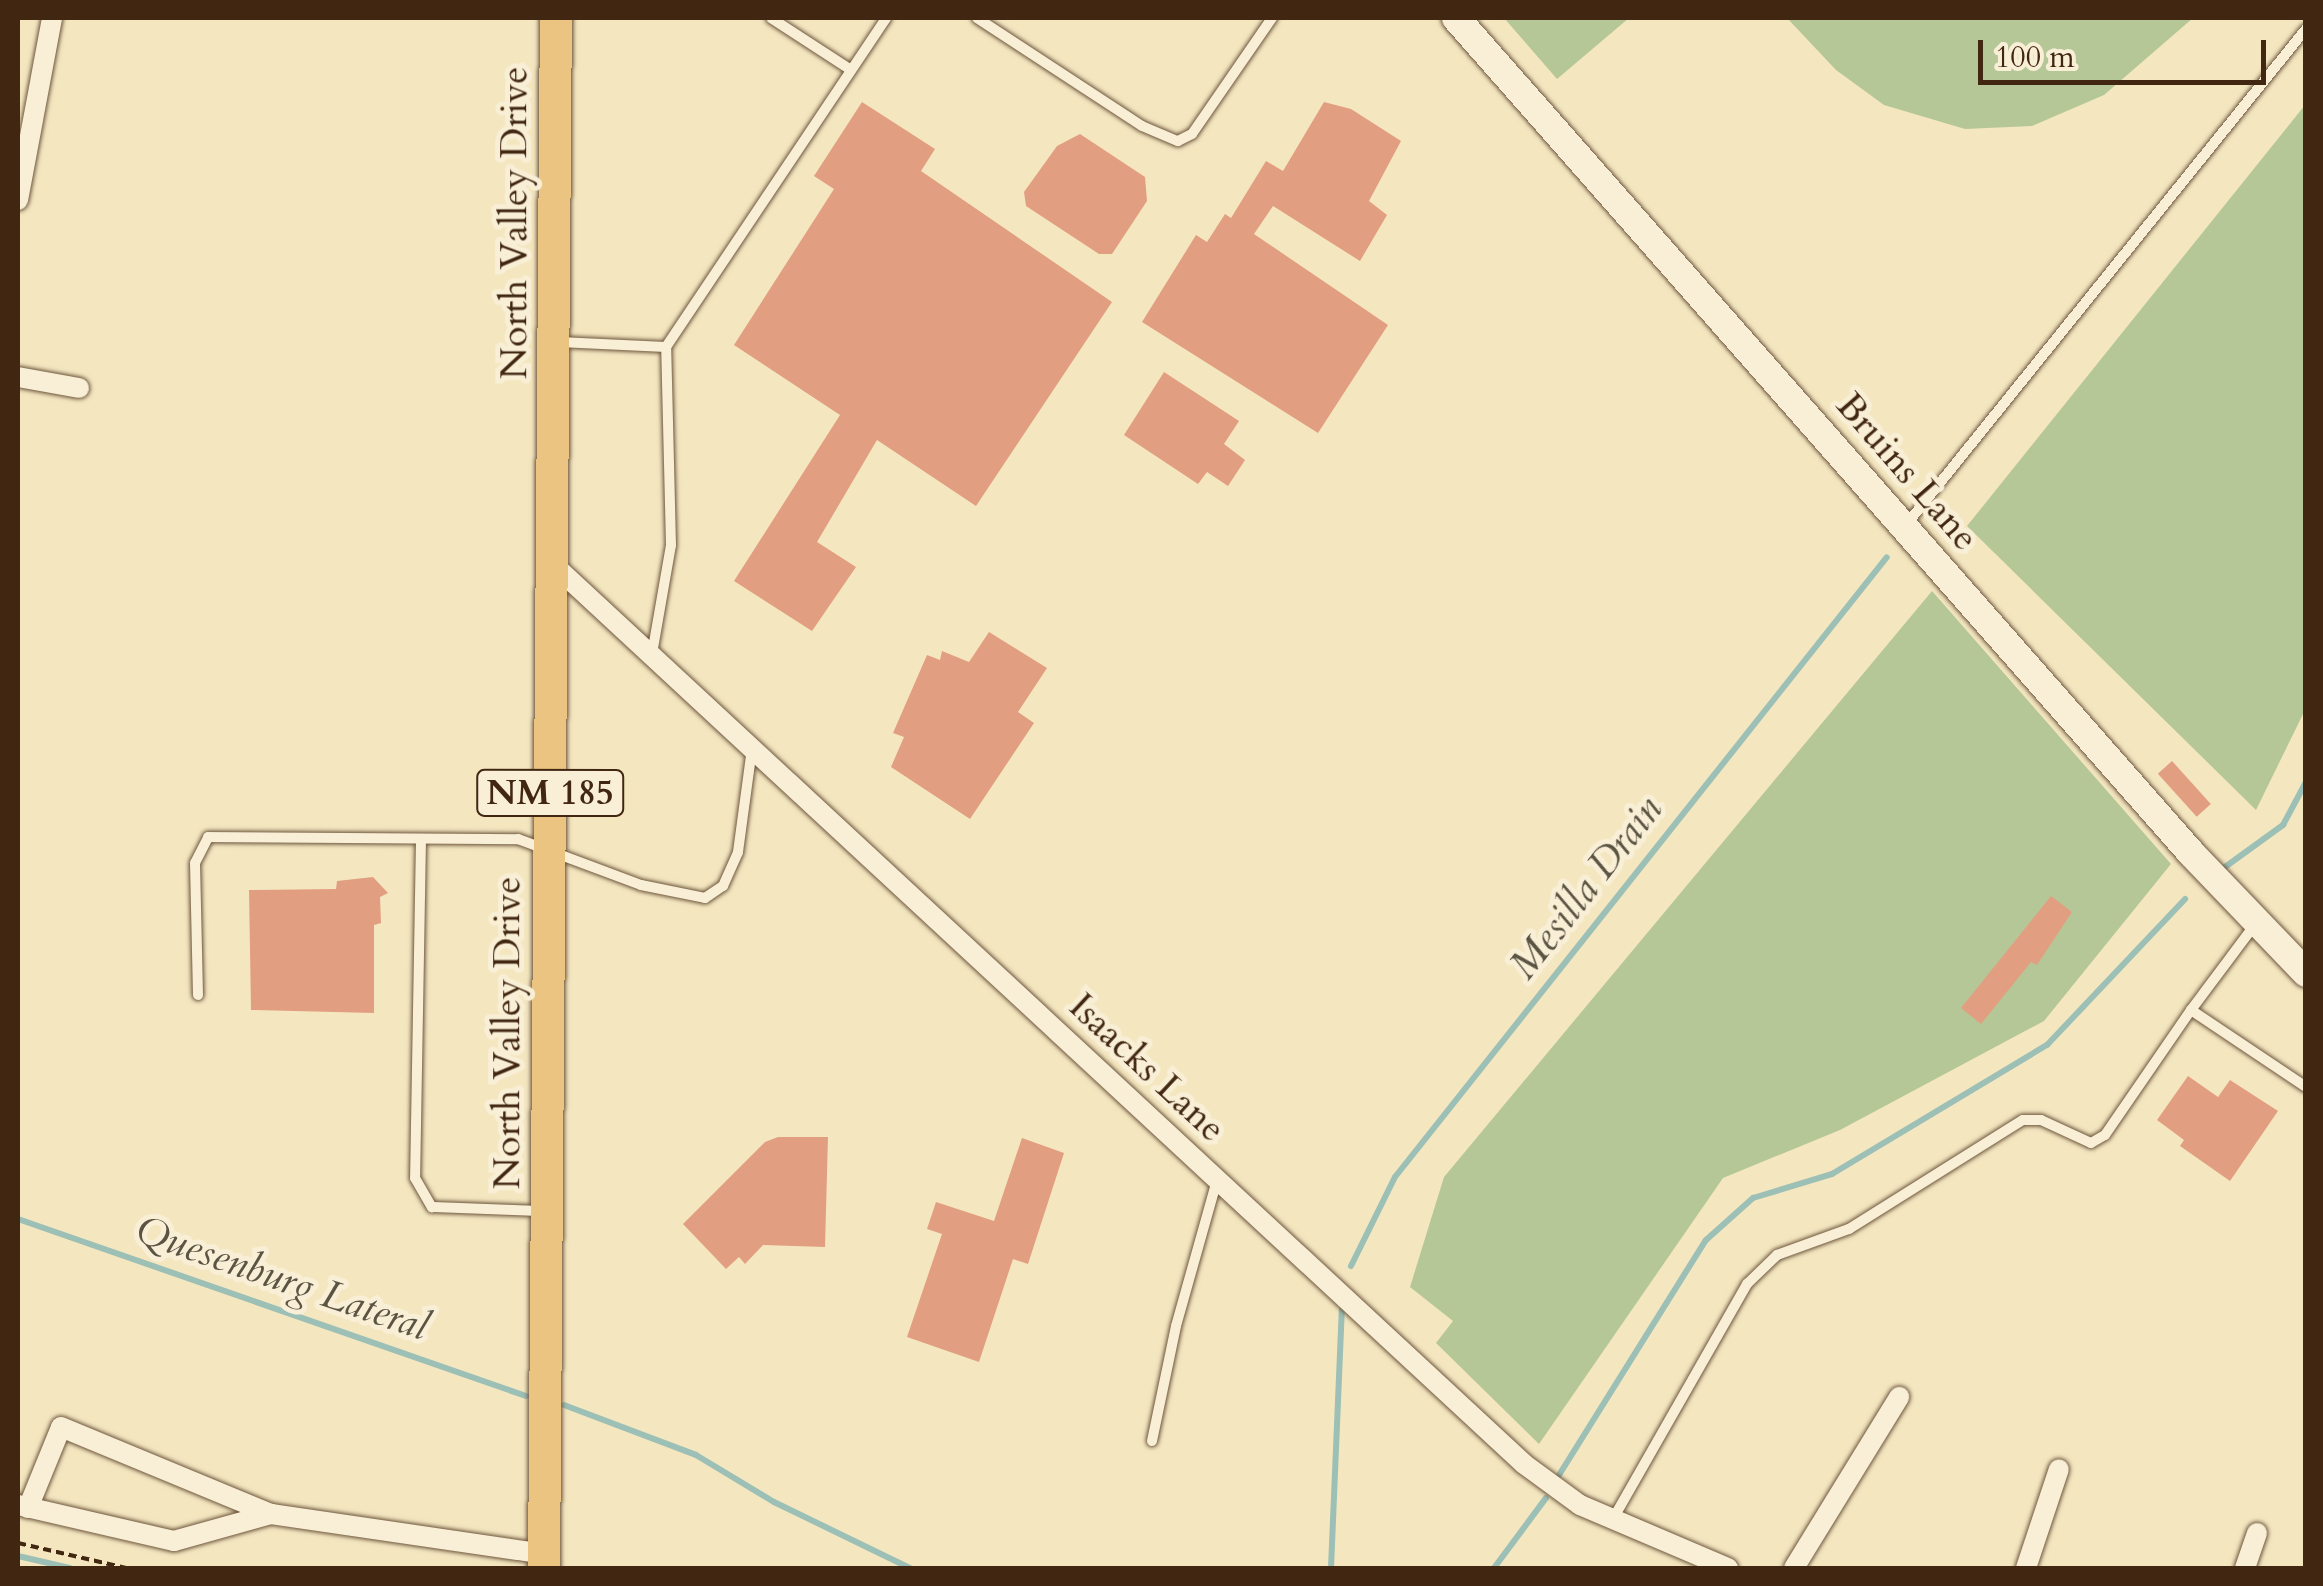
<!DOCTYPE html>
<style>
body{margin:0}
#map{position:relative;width:2323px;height:1586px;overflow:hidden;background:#f4e7c0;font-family:Cardo,serif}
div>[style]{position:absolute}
.green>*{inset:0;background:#b6c797}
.stream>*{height:6px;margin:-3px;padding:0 3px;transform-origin:3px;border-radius:3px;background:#9cbfb6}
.building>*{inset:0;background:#e29e81;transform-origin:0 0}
.path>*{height:4px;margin-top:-2px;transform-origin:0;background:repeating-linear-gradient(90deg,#412611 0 8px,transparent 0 13px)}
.roads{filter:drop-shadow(0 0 2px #6e563d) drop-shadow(0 0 2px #6e563d)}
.service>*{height:10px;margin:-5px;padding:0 5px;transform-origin:5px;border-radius:5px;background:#f8efd6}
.minor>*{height:20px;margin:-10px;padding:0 10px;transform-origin:10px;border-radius:10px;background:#f8efd6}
.tertiary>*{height:28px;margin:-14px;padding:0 14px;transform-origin:14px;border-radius:14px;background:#f8efd6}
.primary>*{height:32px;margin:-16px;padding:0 16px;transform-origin:16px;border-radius:16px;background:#eac480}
span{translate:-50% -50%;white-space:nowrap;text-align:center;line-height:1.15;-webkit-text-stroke:10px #f8efd6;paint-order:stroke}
.shield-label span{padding:2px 8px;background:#f8efd6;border:2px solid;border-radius:8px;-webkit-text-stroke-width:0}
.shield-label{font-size:35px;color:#412611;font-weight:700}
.street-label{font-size:38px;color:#412611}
.water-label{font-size:40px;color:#5c5443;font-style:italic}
.frame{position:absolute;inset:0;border:20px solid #412611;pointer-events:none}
.scale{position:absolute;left:1978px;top:40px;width:288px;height:45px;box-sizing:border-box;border:5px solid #412611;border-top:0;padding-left:12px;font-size:30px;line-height:35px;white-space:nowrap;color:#412611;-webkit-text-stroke:8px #f8efd6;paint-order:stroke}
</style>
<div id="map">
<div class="green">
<i style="clip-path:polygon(1504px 18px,1629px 18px,1557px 79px)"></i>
<i style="clip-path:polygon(1787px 18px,2193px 18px,2104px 95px,2032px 126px,1965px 129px,1884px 105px,1836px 70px)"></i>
<i style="clip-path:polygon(2305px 105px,2305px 710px,2256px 810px,1967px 526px)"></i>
<i style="clip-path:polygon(1932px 591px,2171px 864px,2044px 1021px,1840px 1130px,1723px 1178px,1539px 1444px,1436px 1343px,1453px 1321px,1410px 1287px,1444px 1177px)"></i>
</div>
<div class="stream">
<i style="left:2225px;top:867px;width:72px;rotate:-35.9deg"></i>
<i style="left:2283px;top:825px;width:49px;rotate:-61.9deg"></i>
<i style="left:18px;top:1219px;width:538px;rotate:19.21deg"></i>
<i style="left:1351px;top:1266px;width:99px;rotate:-63.7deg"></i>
<i style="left:1395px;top:1177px;width:791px;rotate:-51.57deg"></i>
<i style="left:564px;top:1405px;width:141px;rotate:20.7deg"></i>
<i style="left:696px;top:1455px;width:91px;rotate:31.1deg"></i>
<i style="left:774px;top:1502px;width:151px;rotate:25.9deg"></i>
<i style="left:1559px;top:1475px;width:277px;rotate:-58deg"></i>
<i style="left:1706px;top:1240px;width:63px;rotate:-41.8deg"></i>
<i style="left:1753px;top:1198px;width:83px;rotate:-16.9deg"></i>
<i style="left:1832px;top:1174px;width:251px;rotate:-31deg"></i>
<i style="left:2047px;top:1045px;width:201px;rotate:-46.6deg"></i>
<i style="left:18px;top:1556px;width:53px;rotate:13deg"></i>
<i style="left:1331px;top:1568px;width:258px;rotate:-87.6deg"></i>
<i style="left:1494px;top:1568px;width:87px;rotate:-53.4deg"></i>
</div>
<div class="building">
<i style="clip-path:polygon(862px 102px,935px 149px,921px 171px,1112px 302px,976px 506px,877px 440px,817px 542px,856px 567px,812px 631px,734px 581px,840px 415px,734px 345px,834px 189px,814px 176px)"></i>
<i style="clip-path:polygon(1324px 102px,1351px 109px,1401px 141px,1369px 201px,1387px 215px,1360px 261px,1273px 206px,1254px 234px,1388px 325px,1318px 433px,1142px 322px,1196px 235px,1207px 242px,1225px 214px,1231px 218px,1266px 161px,1283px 171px)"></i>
<i style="clip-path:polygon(1080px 134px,1145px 177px,1147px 201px,1112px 254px,1099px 254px,1026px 206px,1024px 192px,1057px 146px)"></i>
<i style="clip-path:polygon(1164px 372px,1239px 421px,1224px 444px,1245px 460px,1228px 486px,1207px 472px,1198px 484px,1124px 435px)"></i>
<i style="clip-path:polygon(989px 632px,1047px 668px,1018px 712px,1034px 723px,970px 819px,891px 767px,904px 737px,893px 733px,927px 655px,940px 660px,942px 651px,969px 662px)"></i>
<i style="left:2172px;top:761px;width:58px;height:19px;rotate:48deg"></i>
<i style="clip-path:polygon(373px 877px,388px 893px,380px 897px,381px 923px,374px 925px,374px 1013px,251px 1010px,249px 890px,336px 889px,337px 881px)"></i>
<i style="clip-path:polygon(2051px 896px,2072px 912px,2037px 965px,2031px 962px,1981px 1024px,1961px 1008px)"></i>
<i style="clip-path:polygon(2188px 1076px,2218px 1097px,2230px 1080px,2278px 1111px,2230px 1181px,2180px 1146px,2184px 1140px,2157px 1120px)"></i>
<i style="clip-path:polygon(778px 1137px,828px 1137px,825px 1247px,763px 1245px,745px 1264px,739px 1257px,726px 1269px,683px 1224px,765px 1142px)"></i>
<i style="clip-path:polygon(1022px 1138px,1064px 1153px,1028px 1264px,1013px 1259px,979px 1362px,907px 1337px,942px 1234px,927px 1229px,936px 1202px,994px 1221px)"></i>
</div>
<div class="path">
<i style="left:18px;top:1543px;width:111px;rotate:13deg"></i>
</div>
<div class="roads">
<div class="service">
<i style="left:771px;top:18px;width:95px;rotate:33deg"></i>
<i style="left:977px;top:18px;width:197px;rotate:33.2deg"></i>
<i style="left:1142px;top:126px;width:39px;rotate:23deg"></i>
<i style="left:1178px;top:141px;width:16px;rotate:-27deg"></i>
<i style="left:1192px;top:134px;width:141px;rotate:-55.4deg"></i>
<i style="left:559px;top:342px;width:107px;rotate:2.7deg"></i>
<i style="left:666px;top:347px;width:396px;rotate:-56.2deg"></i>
<i style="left:1906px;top:525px;width:637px;rotate:-51.12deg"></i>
<i style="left:652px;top:654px;width:111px;rotate:-80.1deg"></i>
<i style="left:671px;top:545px;width:198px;rotate:-91.4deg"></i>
<i style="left:421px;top:839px;width:339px;rotate:91deg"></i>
<i style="left:415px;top:1178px;width:34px;rotate:60deg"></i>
<i style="left:432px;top:1207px;width:109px;rotate:2.1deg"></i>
<i style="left:198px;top:995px;width:132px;rotate:-91.3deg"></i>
<i style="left:195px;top:863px;width:29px;rotate:-63deg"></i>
<i style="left:208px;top:837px;width:310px;rotate:0.4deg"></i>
<i style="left:518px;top:839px;width:131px;rotate:20.5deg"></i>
<i style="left:641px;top:885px;width:65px;rotate:11.5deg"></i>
<i style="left:705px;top:898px;width:22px;rotate:-34deg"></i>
<i style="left:723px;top:886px;width:37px;rotate:-66deg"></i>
<i style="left:738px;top:852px;width:104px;rotate:-82.3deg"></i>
<i style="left:2191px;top:1010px;width:109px;rotate:-53.2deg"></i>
<i style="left:1152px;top:1441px;width:117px;rotate:-78.2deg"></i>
<i style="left:1176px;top:1326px;width:152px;rotate:-74.3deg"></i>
<i style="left:1613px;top:1519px;width:271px;rotate:-60.3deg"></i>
<i style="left:1747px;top:1284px;width:42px;rotate:-44deg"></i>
<i style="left:1777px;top:1255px;width:77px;rotate:-19.9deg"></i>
<i style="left:1849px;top:1229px;width:205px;rotate:-32.1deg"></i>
<i style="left:2023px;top:1120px;width:18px"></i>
<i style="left:2041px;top:1120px;width:55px;rotate:24.7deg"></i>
<i style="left:2091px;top:1143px;width:16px;rotate:-30deg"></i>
<i style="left:2105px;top:1135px;width:152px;rotate:-55.5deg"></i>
<i style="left:2191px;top:1010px;width:138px;rotate:33.8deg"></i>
</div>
<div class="minor">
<i style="left:18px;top:200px;width:185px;rotate:-79.4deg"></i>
<i style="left:18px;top:377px;width:62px;rotate:10.2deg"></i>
<i style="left:555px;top:566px;width:1321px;rotate:42.82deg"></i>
<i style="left:1524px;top:1464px;width:69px;rotate:36.2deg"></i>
<i style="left:1580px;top:1505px;width:161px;rotate:23.1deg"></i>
<i style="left:18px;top:1505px;width:160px;rotate:13deg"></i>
<i style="left:174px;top:1541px;width:101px;rotate:-15.6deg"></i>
<i style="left:271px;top:1514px;width:276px;rotate:8.3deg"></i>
<i style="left:28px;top:1508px;width:87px;rotate:-67.8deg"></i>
<i style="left:61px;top:1427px;width:227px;rotate:22.5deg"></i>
<i style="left:1794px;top:1568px;width:201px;rotate:-58.4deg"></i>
<i style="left:2026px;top:1568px;width:104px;rotate:-71.6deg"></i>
<i style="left:2245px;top:1568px;width:37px;rotate:-71deg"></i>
</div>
<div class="tertiary">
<i style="left:1456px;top:18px;width:1112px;rotate:48.64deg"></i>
<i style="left:2191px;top:853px;width:166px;rotate:46.2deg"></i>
</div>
<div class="primary">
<i style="left:544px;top:1568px;width:1550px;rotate:-89.56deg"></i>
</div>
</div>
<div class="shield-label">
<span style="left:550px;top:793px">NM 185</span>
</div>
<div class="street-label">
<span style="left:515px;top:223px;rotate:-90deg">North Valley Drive</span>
<span style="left:1907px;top:472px;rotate:49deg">Bruins Lane</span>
<span style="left:508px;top:1033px;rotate:-90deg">North Valley Drive</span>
<span style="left:1147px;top:1068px;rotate:43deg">Isaacks Lane</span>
</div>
<div class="water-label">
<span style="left:1586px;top:888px;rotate:-52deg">Mesilla Drain</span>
<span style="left:282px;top:1279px;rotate:19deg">Quesenburg Lateral</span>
</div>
<div class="frame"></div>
<div class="scale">100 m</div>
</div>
